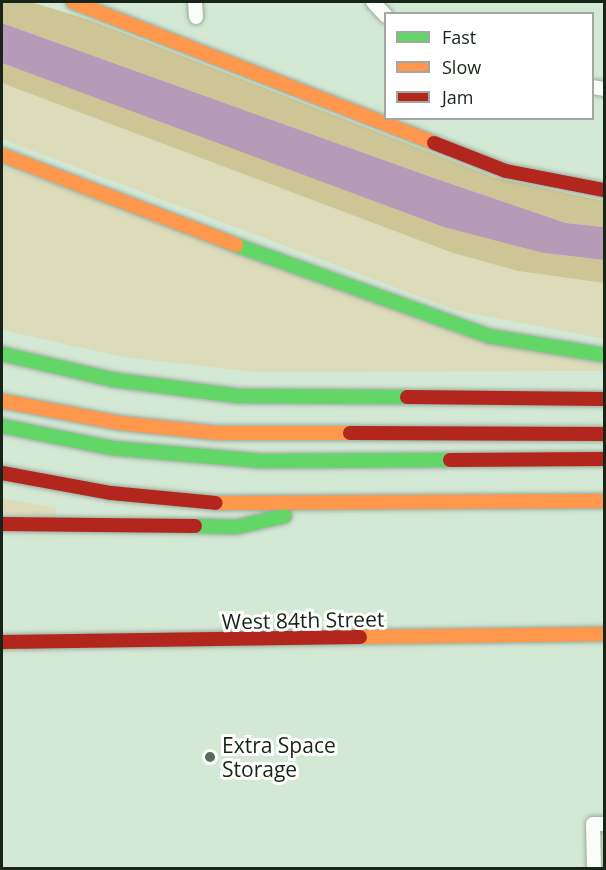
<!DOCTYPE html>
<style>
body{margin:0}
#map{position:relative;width:606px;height:870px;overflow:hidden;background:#d4e9d5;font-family:"Open Sans",sans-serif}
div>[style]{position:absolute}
.green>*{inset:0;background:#dcdbba}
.forest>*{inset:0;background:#cdc595}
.water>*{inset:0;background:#b799b8}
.roads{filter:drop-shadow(0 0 2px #9aaa9b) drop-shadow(0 0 2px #9aaa9b)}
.street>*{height:14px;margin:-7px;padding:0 7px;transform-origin:7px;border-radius:7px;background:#f9fcf9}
.fast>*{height:14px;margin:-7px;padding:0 7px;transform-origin:7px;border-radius:7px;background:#63d668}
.slow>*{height:14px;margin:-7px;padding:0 7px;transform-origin:7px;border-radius:7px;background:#ff974d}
.jam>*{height:14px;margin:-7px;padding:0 7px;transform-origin:7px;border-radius:7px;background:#b3261e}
.dots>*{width:16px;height:16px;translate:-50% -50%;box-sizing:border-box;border:3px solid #fff;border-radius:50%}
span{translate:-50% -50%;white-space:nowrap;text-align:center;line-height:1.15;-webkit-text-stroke:6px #fff;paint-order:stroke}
.street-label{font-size:21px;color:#172417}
.poi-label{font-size:21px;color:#172417}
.left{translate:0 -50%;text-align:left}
.frame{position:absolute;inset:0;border:3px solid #172417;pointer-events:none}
.legend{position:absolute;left:384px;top:12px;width:210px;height:108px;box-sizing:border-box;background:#fff;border:2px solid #a2a7a2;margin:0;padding:8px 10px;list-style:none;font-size:18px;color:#172417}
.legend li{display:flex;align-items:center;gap:12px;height:30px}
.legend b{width:30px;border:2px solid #a2a7a2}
</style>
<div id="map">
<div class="green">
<i style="clip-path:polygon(2px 83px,453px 253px,518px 271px,604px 283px,604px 339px,455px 310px,2px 139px)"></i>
<i style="clip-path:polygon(2px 167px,604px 366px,604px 371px,255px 372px,123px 357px,2px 330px)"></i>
<i style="clip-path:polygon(2px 498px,56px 508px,56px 516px,2px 513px)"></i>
</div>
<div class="forest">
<i style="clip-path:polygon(2px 2px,31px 2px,90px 20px,496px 178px,604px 201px,604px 227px,566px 223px,434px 178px,2px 23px)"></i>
<i style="clip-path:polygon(2px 63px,544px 253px,604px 260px,604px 283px,518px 271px,453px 253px,2px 83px)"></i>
</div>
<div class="water">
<i style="clip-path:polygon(2px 23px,434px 178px,566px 223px,604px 227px,604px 260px,544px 253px,444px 227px,2px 63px)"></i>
</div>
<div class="roads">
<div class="street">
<i style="left:195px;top:2px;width:15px;rotate:86deg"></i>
<i style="left:373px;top:2px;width:19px;rotate:47deg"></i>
<i style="left:592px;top:87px;width:12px;rotate:9deg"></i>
<i style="left:594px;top:868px;width:44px;rotate:-91.3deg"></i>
<i style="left:593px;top:824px;width:11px"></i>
</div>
<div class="fast">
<i style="left:236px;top:245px;width:269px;rotate:19.8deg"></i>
<i style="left:489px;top:336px;width:117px;rotate:9.4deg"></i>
<i style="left:2px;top:354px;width:116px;rotate:13deg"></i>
<i style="left:115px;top:380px;width:124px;rotate:7.4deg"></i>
<i style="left:238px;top:396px;width:169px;rotate:0.3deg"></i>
<i style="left:2px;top:426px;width:111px;rotate:11.4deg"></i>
<i style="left:111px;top:448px;width:150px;rotate:5deg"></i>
<i style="left:260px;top:461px;width:190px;rotate:-0.3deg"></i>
<i style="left:195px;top:526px;width:41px;rotate:1.4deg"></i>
<i style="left:236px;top:527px;width:50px;rotate:-12.7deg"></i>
</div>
<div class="slow">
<i style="left:73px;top:2px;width:388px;rotate:21.3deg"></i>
<i style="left:2px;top:155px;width:251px;rotate:21deg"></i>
<i style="left:2px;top:401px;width:119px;rotate:10.6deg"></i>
<i style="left:119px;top:423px;width:100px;rotate:5.8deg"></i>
<i style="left:218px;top:433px;width:132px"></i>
<i style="left:216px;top:503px;width:388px;rotate:-0.3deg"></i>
<i style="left:360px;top:637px;width:244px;rotate:-0.7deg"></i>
</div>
<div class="jam">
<i style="left:434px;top:143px;width:77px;rotate:21.3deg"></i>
<i style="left:506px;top:171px;width:100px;rotate:11deg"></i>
<i style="left:407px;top:397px;width:197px;rotate:0.6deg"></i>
<i style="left:350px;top:433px;width:254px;rotate:0.2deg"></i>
<i style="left:450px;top:460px;width:154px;rotate:-0.4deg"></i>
<i style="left:2px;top:473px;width:111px;rotate:10.4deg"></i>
<i style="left:111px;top:493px;width:105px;rotate:5.4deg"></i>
<i style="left:2px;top:524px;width:193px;rotate:0.6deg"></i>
<i style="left:2px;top:642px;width:358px;rotate:-0.8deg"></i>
</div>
</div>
<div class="dots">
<i style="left:210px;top:757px;background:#59695a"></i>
</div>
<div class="street-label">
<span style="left:303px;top:620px;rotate:-1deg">West 84th Street</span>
</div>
<div class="poi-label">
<span class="left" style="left:222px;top:757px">Extra Space<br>Storage</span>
</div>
<div class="frame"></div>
<ul class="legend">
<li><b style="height:8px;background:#63d668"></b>Fast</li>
<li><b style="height:8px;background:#ff974d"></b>Slow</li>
<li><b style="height:8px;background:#b3261e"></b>Jam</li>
</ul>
</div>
